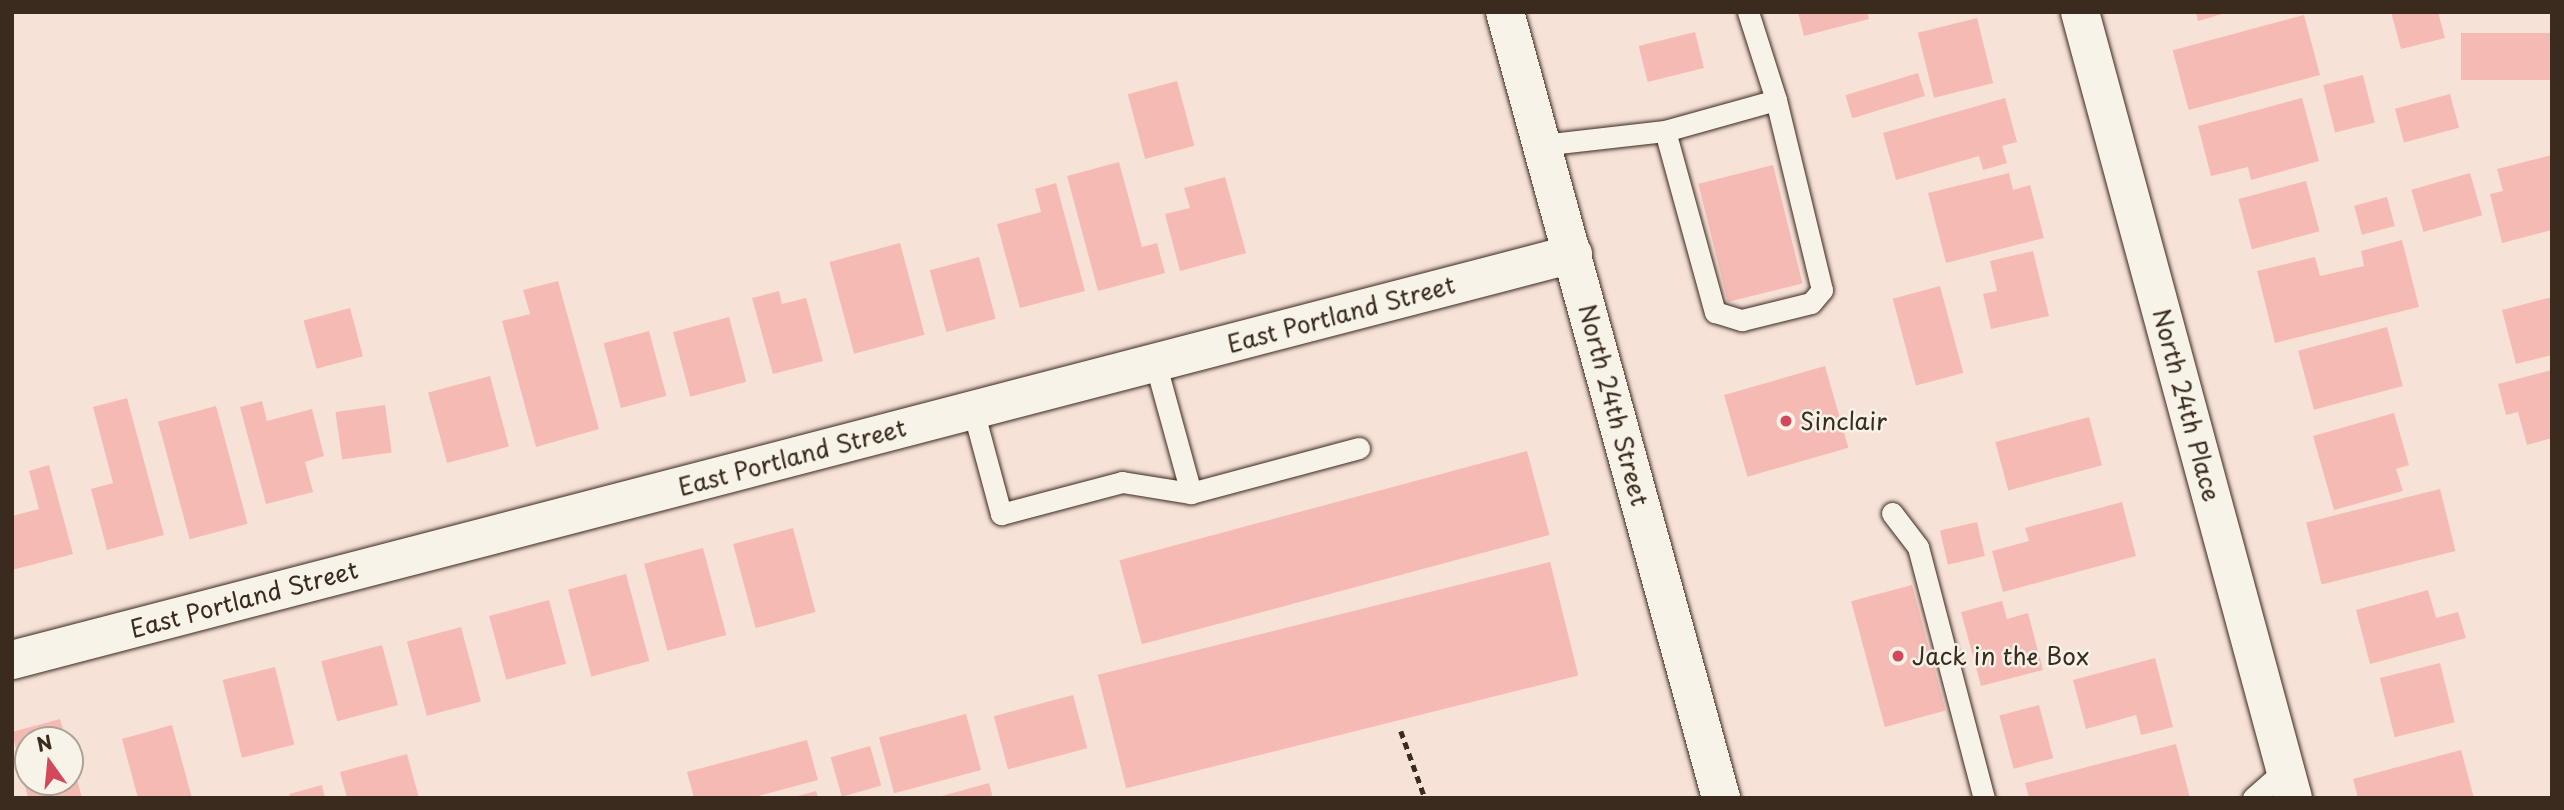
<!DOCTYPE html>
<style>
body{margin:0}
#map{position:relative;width:2564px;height:810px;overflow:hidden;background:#f7e2d8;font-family:"Playpen Sans",sans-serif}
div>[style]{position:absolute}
.building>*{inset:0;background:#f6bab4;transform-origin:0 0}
.path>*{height:4.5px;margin-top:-2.25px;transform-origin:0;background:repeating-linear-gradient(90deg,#3b2a1e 0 7px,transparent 0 12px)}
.roads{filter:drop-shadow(0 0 2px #3b2a1e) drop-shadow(0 0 2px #3b2a1e)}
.lane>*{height:21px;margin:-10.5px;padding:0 10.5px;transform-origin:10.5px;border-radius:10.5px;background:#f7f3e8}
.street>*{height:38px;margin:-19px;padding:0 19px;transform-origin:19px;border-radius:19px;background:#f7f3e8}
.secondary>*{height:38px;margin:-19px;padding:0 19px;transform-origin:19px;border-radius:19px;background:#f7f3e8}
.dots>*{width:19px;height:19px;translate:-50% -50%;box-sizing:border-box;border:4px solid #f7f3e8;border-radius:50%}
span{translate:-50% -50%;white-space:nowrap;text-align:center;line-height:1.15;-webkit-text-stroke:5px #f7f3e8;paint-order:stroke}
.street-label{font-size:24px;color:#3b2a1e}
.poi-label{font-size:24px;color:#3b2a1e}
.left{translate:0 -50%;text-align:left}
.frame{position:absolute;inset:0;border:14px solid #3b2a1e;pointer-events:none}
.north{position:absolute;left:14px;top:726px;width:70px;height:70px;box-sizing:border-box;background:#f7f3e8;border:2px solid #aca397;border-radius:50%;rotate:345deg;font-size:19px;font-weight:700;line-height:28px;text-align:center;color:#3b2a1e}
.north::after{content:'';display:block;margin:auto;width:24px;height:32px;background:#d1495b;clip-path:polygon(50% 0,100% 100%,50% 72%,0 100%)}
</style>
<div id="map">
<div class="building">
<i style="clip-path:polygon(1798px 12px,1867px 12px,1869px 19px,1804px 36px)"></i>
<i style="clip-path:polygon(2196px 12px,2226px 12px,2226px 13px,2198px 21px)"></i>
<i style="clip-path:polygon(2391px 12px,2438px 12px,2445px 38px,2401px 49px)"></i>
<i style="left:2304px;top:15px;width:62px;height:136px;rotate:75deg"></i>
<i style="left:1977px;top:18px;width:67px;height:61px;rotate:76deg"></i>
<i style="left:1695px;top:32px;width:37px;height:58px;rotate:76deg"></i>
<i style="left:2552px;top:33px;width:47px;height:91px;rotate:90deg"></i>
<i style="left:1918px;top:73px;width:24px;height:76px;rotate:73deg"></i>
<i style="left:2363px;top:75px;width:49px;height:41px;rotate:76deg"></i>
<i style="left:1177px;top:81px;width:67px;height:51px;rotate:75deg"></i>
<i style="left:2450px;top:94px;width:35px;height:57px;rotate:75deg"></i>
<i style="clip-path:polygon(2005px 98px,2017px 142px,2002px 146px,2007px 163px,1983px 170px,1979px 156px,1896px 180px,1883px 133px)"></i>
<i style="clip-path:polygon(2302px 98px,2319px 161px,2251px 180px,2248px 167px,2211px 176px,2198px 126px)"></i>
<i style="clip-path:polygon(2552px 155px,2552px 230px,2502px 243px,2490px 194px,2503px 191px,2497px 169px)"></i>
<i style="clip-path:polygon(1119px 162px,1142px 247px,1157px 243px,1165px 273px,1098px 291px,1067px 176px)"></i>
<i style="left:1773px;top:165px;width:122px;height:77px;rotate:76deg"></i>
<i style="clip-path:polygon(2009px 173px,2013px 190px,2030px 185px,2044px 238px,1946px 263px,1928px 193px)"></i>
<i style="left:2470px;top:173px;width:44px;height:61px;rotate:74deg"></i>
<i style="clip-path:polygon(1225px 177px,1246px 253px,1180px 271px,1165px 214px,1190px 208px,1184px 188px)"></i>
<i style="left:2306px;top:181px;width:52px;height:70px;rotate:75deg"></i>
<i style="clip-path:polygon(1056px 183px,1085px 291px,1020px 308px,997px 224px,1041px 212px,1035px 189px)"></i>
<i style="left:2387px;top:197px;width:30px;height:34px;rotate:75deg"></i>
<i style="clip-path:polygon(2402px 240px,2419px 307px,2275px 343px,2257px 271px,2315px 257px,2320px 276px,2364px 266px,2361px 251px)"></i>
<i style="left:900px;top:243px;width:95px;height:73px;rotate:75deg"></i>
<i style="clip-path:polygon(2033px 251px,2049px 316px,1991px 329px,1983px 294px,1997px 291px,1990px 261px)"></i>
<i style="left:979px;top:257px;width:64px;height:51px;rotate:75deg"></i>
<i style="clip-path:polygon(558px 281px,599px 429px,536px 447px,502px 321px,530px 314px,523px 290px)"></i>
<i style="left:1940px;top:286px;width:90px;height:49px;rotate:75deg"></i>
<i style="clip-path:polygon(779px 291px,782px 304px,806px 298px,823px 361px,773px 374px,752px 298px)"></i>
<i style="clip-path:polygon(2552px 297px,2552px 355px,2516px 364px,2502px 310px)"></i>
<i style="left:350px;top:308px;width:50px;height:48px;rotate:75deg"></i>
<i style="left:729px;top:317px;width:67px;height:58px;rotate:75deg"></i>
<i style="left:2387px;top:327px;width:61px;height:92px;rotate:75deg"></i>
<i style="left:649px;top:331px;width:67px;height:47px;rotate:75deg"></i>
<i style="left:1825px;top:366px;width:85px;height:105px;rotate:74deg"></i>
<i style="clip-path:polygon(2552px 370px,2552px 438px,2527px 445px,2518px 412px,2506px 415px,2498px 384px)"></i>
<i style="left:490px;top:376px;width:73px;height:64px;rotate:75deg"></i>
<i style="clip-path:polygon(127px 398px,164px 535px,107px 550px,91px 489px,113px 483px,93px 407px)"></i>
<i style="clip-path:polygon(262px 401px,267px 421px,312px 409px,324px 456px,305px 462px,313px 492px,266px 504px,240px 407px)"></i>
<i style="left:385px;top:405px;width:48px;height:50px;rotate:82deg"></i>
<i style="left:216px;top:406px;width:122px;height:60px;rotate:75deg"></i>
<i style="clip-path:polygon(2394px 413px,2409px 465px,2396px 469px,2403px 491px,2334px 510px,2313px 436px)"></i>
<i style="left:2089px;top:417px;width:50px;height:97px;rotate:75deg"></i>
<i style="left:1527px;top:451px;width:87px;height:422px;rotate:75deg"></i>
<i style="clip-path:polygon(49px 465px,73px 554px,12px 570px,12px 516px,39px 509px,29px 471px)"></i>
<i style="left:2440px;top:489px;width:64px;height:138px;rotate:76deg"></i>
<i style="clip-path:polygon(2122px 502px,2136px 556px,2003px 592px,1992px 551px,2029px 541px,2025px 528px)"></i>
<i style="left:1977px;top:522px;width:35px;height:38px;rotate:77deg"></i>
<i style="left:793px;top:528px;width:87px;height:62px;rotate:75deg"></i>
<i style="left:703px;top:548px;width:90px;height:61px;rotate:75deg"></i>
<i style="left:1550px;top:562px;width:117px;height:466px;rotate:76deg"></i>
<i style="left:626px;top:574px;width:90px;height:60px;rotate:75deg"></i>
<i style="left:1912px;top:585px;width:130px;height:63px;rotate:75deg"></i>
<i style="clip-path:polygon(2428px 590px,2436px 618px,2458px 612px,2466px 638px,2370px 664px,2356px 610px)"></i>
<i style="left:549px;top:600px;width:66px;height:62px;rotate:75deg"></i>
<i style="clip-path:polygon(2002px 601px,2007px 619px,2028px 613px,2043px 670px,1981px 686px,1961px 612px)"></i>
<i style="left:461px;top:627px;width:77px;height:56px;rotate:75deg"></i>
<i style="left:382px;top:645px;width:62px;height:63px;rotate:75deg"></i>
<i style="clip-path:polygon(2155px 658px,2173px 727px,2141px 735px,2136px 715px,2086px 729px,2073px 680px)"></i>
<i style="left:2440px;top:663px;width:61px;height:62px;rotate:76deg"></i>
<i style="left:275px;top:667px;width:80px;height:54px;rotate:76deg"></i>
<i style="left:1073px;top:695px;width:55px;height:82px;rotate:75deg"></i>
<i style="left:2039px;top:705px;width:55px;height:41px;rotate:75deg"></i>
<i style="left:966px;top:714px;width:58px;height:90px;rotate:75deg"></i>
<i style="clip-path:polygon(60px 719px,66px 740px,28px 740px,28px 782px,70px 782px,71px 757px,82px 798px,28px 798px,12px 732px)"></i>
<i style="clip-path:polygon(172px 725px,192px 798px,138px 798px,122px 739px)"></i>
<i style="clip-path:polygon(807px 740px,818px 780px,751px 798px,694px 798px,687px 772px)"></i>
<i style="clip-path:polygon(2176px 744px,2190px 798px,2029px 798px,2025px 783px)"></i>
<i style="left:870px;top:746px;width:41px;height:41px;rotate:74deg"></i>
<i style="clip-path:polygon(2461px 750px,2474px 798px,2358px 798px,2353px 779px)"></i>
<i style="clip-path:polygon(407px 754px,419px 798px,347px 798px,340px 772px)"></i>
<i style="clip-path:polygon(989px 783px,993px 798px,938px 798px,938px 797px)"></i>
<i style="clip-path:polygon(322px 785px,325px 798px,290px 798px,289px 794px)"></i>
<i style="clip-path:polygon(816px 791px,818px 798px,794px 798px,794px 797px)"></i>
</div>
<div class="path">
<i style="left:1401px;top:731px;width:71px;rotate:70.3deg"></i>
</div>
<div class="roads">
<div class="lane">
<i style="left:1748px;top:12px;width:92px;rotate:72.3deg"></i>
<i style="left:1776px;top:100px;width:115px;rotate:164.4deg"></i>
<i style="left:1665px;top:131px;width:188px;rotate:74.6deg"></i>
<i style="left:1715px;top:312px;width:28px;rotate:17deg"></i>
<i style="left:1742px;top:320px;width:71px;rotate:-13.8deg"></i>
<i style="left:1811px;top:303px;width:17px;rotate:-50deg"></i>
<i style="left:1822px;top:290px;width:195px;rotate:-103.6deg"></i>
<i style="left:1542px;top:145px;width:124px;rotate:-6.5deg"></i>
<i style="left:1155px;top:362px;width:136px;rotate:74.6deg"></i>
<i style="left:1191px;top:493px;width:174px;rotate:-15deg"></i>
<i style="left:973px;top:410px;width:108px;rotate:74.9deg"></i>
<i style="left:1001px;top:514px;width:125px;rotate:-14.8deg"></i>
<i style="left:1122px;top:482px;width:70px;rotate:9.1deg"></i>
<i style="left:1892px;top:513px;width:43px;rotate:52.6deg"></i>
<i style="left:1918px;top:547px;width:260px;rotate:75.3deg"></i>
<i style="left:2253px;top:798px;width:44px;rotate:-41.3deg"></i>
</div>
<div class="street">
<i style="left:2080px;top:12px;width:814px;rotate:74.84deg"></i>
<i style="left:12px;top:660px;width:1613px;rotate:-14.58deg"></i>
</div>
<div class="secondary">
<i style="left:1505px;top:12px;width:815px;rotate:74.63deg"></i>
</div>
</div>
<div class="dots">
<i style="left:1786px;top:421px;background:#d1495b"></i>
<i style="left:1898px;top:656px;background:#d1495b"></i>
</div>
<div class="street-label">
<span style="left:1341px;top:314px;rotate:-15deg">East Portland Street</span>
<span style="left:1614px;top:405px;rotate:75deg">North 24th Street</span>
<span style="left:2187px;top:405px;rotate:75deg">North 24th Place</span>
<span style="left:792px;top:457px;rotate:-15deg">East Portland Street</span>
<span style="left:244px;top:599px;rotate:-15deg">East Portland Street</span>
</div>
<div class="poi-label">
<span class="left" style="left:1800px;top:421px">Sinclair</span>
<span class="left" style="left:1912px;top:656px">Jack in the Box</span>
</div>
<div class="frame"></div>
<div class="north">N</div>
</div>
